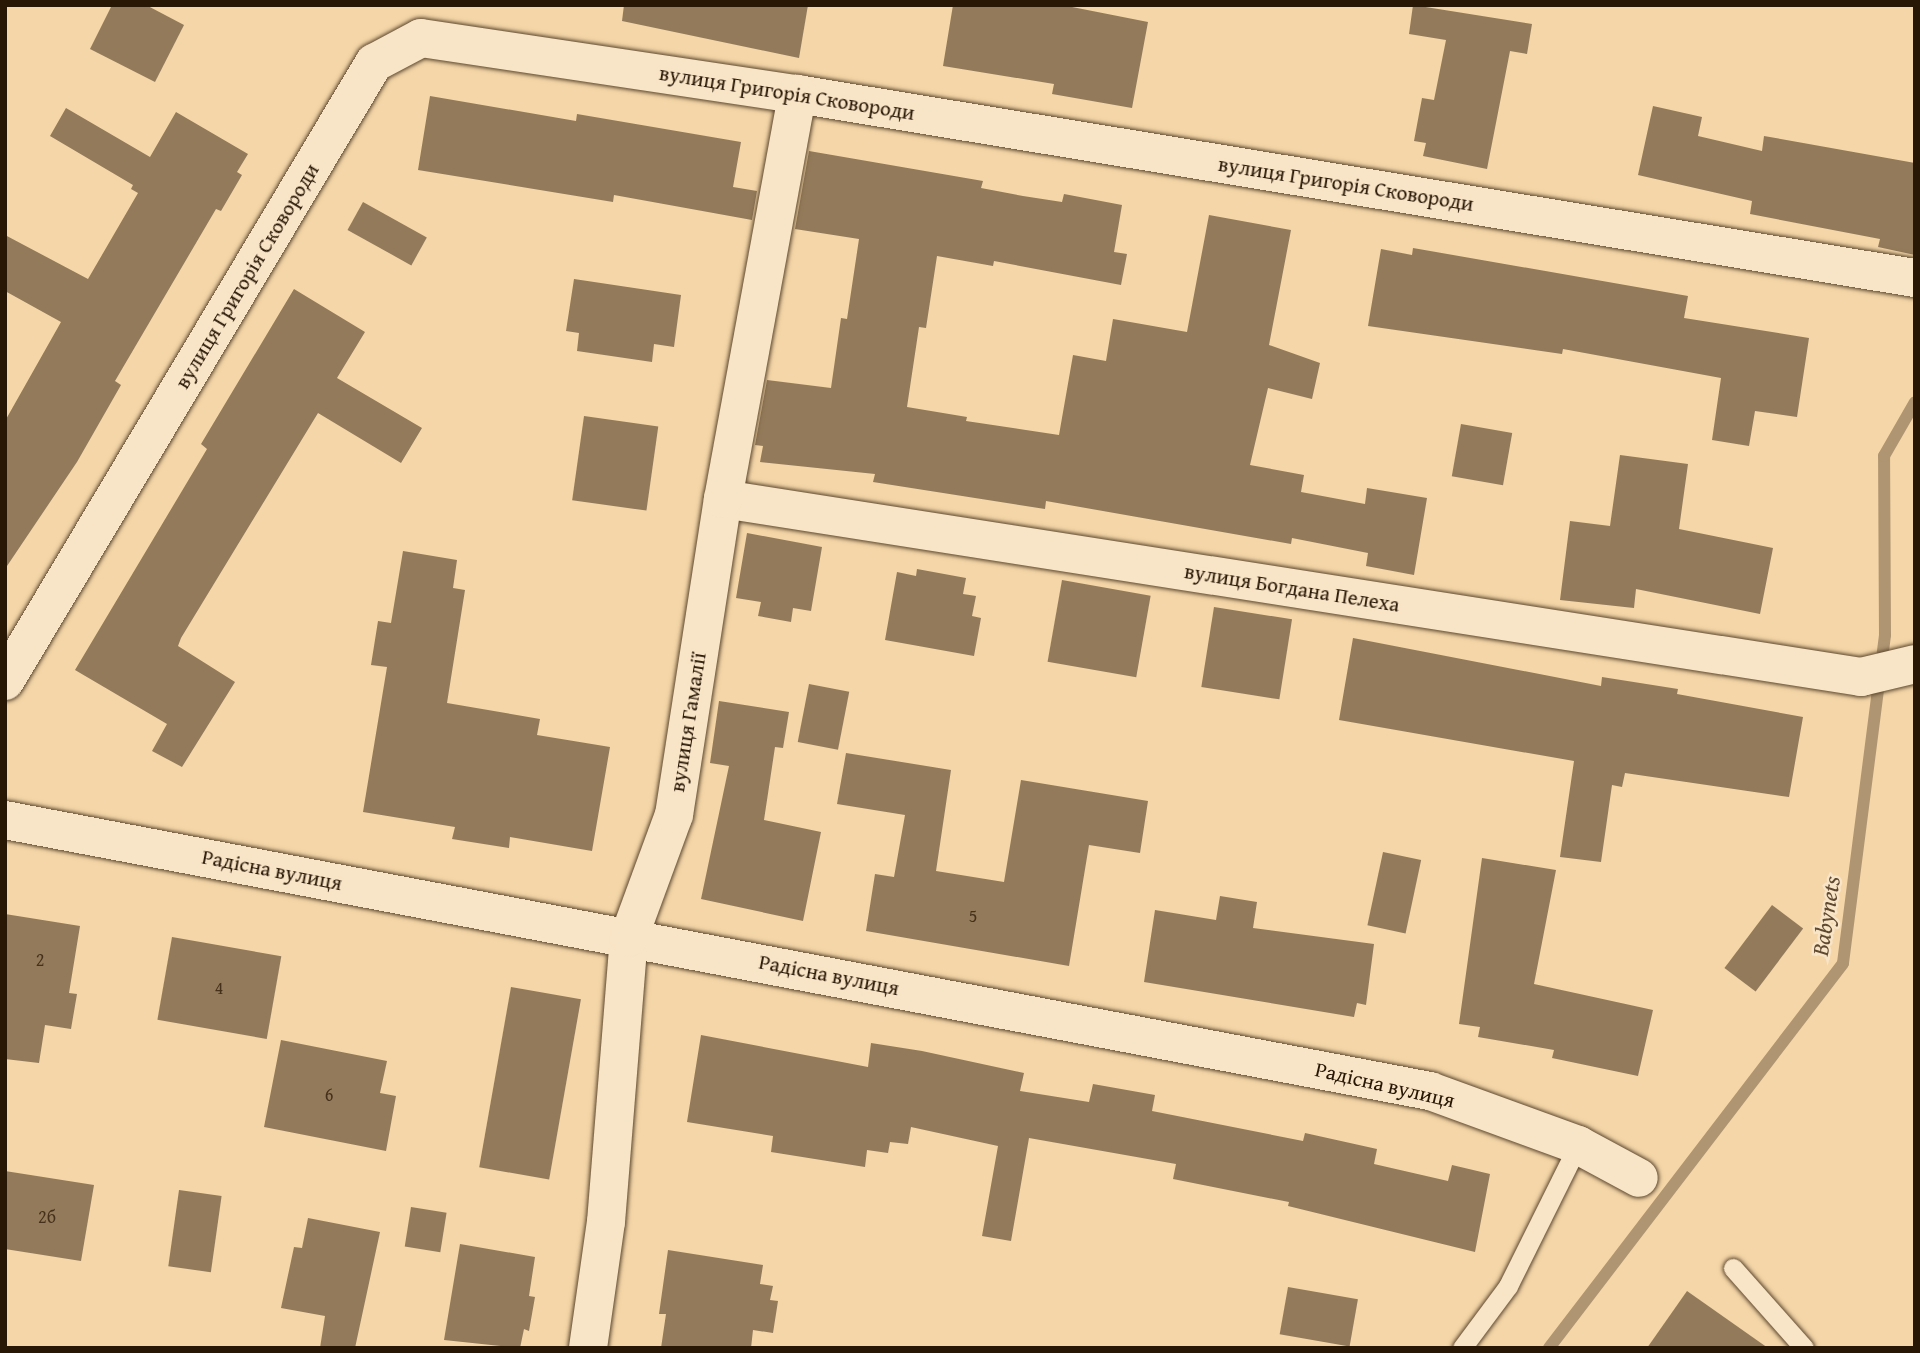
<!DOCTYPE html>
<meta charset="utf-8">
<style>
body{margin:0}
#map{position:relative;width:1920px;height:1353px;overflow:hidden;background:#f4d6a8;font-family:"Gentium Book Plus",serif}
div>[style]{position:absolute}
.stream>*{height:12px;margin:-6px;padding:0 6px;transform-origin:6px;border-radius:6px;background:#af9571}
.building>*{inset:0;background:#937a5a;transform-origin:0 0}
.roads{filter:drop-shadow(0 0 2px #5c472e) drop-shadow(0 0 2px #5c472e)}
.service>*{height:19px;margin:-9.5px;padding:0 9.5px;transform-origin:9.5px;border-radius:9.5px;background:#f8e4c6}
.minor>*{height:38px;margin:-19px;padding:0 19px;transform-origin:19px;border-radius:19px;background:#f8e4c6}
span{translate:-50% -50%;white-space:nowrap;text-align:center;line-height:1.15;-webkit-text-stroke:5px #f8e4c6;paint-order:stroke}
.number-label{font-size:18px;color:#44301b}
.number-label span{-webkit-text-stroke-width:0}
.street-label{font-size:21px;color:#291706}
.water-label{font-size:23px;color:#5f4931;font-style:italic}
.frame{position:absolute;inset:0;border:7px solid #291706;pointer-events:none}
</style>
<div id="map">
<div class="stream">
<i style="left:1549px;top:1348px;width:484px;rotate:-52.6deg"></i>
<i style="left:1843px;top:963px;width:331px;rotate:-82.7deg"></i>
<i style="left:1885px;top:635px;width:179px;rotate:-90.3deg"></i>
<i style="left:1884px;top:456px;width:62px;rotate:-60.1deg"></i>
</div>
<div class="building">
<i style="clip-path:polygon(112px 5px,146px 5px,184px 25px,155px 82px,90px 49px)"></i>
<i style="clip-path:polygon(624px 5px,808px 5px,799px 58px,622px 21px)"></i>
<i style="clip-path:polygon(953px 5px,1062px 5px,1148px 22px,1132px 108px,1052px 94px,1054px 84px,943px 66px)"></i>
<i style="clip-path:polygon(1413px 5px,1532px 24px,1527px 54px,1510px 51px,1487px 169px,1423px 156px,1426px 143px,1414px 141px,1422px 98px,1434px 100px,1446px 40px,1409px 34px)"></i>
<i style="clip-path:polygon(430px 96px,576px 121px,577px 114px,741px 142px,733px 187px,757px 191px,752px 220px,614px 195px,613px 202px,418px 170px)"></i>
<i style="clip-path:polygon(1653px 106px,1702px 117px,1698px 136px,1762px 151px,1764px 136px,1915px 163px,1915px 255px,1878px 247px,1880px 239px,1750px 214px,1752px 201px,1638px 175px)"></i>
<i style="clip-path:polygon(66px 108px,150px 157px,176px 112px,248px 154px,237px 172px,242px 175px,221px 211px,216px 209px,115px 381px,121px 385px,77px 462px,5px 569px,5px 421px,61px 322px,5px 291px,5px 235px,88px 279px,138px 193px,131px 189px,133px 185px,50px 136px)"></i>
<i style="clip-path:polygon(809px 151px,983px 181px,981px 188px,1023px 196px,1062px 202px,1064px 194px,1122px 205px,1114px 252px,1127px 254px,1121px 285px,994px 261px,993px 266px,937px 256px,926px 328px,919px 327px,907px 407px,967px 417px,966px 421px,1059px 435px,1073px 355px,1106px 361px,1113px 319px,1187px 332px,1209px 215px,1291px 230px,1269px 345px,1320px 363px,1312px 399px,1268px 388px,1250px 465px,1304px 475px,1301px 492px,1365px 504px,1367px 488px,1427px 498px,1414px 575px,1366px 566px,1368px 553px,1292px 538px,1291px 544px,1046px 501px,1045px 509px,873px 482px,875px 474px,760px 462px,763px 446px,755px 445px,767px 380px,831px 388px,841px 318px,847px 319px,859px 239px,795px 229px)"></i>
<i style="left:363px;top:202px;width:73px;height:32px;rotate:29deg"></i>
<i style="clip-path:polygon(1413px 248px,1688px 296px,1684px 318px,1809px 338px,1797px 417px,1755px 411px,1749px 446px,1712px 440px,1721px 378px,1563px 349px,1562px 354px,1368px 326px,1381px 249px,1412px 255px)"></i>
<i style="clip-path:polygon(574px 279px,681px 295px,674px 347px,654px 344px,652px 362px,577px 351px,579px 333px,566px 331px)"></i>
<i style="clip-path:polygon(294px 289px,365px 332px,337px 378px,422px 428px,401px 463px,318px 413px,181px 638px,178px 646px,235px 682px,182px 767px,152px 751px,167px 724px,75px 670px,207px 449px,201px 444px)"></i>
<i style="left:584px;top:416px;width:75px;height:85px;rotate:8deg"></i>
<i style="left:1461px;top:424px;width:52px;height:53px;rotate:10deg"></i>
<i style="clip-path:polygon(1620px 455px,1688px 464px,1679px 529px,1773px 548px,1760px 614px,1636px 589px,1634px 608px,1560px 600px,1570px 521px,1610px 526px)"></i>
<i style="clip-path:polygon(747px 533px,822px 547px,811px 611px,793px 608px,791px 622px,758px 616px,761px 602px,736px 598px)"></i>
<i style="clip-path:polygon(403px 551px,457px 560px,453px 588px,465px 590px,447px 703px,540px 719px,537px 735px,610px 747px,592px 851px,510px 837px,509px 848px,452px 839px,455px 827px,363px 812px,387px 667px,371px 665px,378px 621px,391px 623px)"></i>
<i style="clip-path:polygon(917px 569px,966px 578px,963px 594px,976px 596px,972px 616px,981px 618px,974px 656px,885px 640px,897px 572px,916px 576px)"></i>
<i style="left:1062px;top:580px;width:90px;height:83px;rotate:10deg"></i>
<i style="left:1214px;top:607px;width:79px;height:81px;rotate:9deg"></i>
<i style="clip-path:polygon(1353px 638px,1601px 686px,1602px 677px,1678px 689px,1677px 694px,1803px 717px,1789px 797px,1625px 773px,1622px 787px,1612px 785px,1601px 862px,1560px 857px,1574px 761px,1339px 720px)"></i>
<i style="left:809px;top:684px;width:41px;height:59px;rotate:11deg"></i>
<i style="clip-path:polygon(719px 701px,789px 712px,783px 748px,775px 747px,764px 820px,821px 832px,803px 921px,701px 899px,729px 766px,710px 763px)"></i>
<i style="clip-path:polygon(846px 753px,951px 770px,936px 871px,1004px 882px,1021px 780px,1148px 801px,1140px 853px,1089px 845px,1069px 966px,866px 931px,875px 874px,894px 877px,905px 815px,837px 804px)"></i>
<i style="left:1383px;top:852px;width:39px;height:75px;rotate:12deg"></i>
<i style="clip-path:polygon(1482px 858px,1556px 870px,1534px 984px,1653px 1010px,1638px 1076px,1552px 1058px,1554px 1050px,1478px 1037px,1480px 1027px,1459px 1024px)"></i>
<i style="clip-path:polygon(1220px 896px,1257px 902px,1253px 928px,1374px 944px,1366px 1005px,1357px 1003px,1354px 1017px,1144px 982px,1155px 910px,1216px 920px)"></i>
<i style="left:1772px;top:905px;width:39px;height:79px;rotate:37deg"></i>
<i style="clip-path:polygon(5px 914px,80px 926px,69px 993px,77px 994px,71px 1029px,45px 1025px,39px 1063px,5px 1059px)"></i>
<i style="left:172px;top:937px;width:111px;height:84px;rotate:10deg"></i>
<i style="left:511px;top:987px;width:71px;height:183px;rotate:10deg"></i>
<i style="clip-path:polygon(701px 1035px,868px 1067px,871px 1043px,922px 1051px,1024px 1073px,1020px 1091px,1089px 1102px,1093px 1084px,1155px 1095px,1152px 1111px,1303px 1141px,1305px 1133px,1377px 1149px,1374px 1164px,1448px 1181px,1452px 1165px,1490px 1174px,1475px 1252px,1288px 1206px,1289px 1202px,1173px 1179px,1176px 1164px,1029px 1138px,1011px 1241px,982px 1236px,998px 1146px,911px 1127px,908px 1144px,890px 1142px,888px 1153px,867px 1150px,865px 1167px,771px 1152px,773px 1136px,687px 1122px)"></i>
<i style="clip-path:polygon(281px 1040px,387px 1061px,380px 1093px,396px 1096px,386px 1151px,264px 1127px)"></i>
<i style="clip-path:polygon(5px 1171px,94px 1185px,81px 1261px,5px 1249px)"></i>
<i style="left:179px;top:1190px;width:43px;height:77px;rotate:8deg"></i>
<i style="left:411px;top:1207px;width:36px;height:40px;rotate:9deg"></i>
<i style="clip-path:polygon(308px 1218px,380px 1232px,355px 1348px,320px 1348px,325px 1316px,281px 1308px,294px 1247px,302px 1248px)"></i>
<i style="clip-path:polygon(460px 1244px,535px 1257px,529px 1296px,535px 1297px,529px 1331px,524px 1329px,520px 1348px,444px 1340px)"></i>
<i style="clip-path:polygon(668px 1250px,763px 1265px,760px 1284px,773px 1286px,770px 1300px,778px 1301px,773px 1333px,753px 1330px,751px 1348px,661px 1348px,666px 1314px,659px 1314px)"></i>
<i style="left:1288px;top:1287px;width:71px;height:48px;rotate:10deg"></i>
<i style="clip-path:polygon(1687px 1291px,1768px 1348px,1647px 1348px)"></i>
</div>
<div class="roads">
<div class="service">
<i style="left:1733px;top:1268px;width:107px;rotate:48.4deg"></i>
<i style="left:1462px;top:1348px;width:77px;rotate:-53.4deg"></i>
<i style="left:1508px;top:1286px;width:157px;rotate:-63.6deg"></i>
</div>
<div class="minor">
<i style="left:723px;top:499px;width:1152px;rotate:8.89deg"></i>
<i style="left:1861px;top:677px;width:56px;rotate:-13.5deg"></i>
<i style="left:5px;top:681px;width:720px;rotate:-59.16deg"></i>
<i style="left:374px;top:63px;width:53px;rotate:-28deg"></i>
<i style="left:421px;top:38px;width:380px;rotate:8.5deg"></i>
<i style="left:797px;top:94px;width:1133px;rotate:9.35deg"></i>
<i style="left:5px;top:820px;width:1451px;rotate:10.77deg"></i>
<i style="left:1430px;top:1091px;width:158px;rotate:20deg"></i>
<i style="left:1578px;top:1145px;width:69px;rotate:28.4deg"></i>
<i style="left:588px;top:1348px;width:127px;rotate:-81.9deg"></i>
<i style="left:606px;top:1222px;width:286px;rotate:-85.4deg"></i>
<i style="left:629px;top:937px;width:130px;rotate:-69.8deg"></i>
<i style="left:674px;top:815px;width:320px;rotate:-81.2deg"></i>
<i style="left:723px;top:499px;width:412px;rotate:-79.6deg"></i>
</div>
</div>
<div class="number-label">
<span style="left:973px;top:916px">5</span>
<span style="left:40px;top:960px">2</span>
<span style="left:219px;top:988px">4</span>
<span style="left:329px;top:1095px">6</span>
<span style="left:47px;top:1217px">2б</span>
</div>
<div class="street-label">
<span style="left:787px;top:93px;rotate:9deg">вулиця Григорія Сковороди</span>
<span style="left:1346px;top:184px;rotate:9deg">вулиця Григорія Сковороди</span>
<span style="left:247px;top:276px;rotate:-59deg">вулиця Григорія Сковороди</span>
<span style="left:1292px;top:588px;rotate:9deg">вулиця Богдана Пелеха</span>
<span style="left:688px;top:722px;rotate:-81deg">вулиця Гамалії</span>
<span style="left:272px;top:870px;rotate:11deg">Радісна вулиця</span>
<span style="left:829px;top:975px;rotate:11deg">Радісна вулиця</span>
<span style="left:1385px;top:1085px;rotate:13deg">Радісна вулиця</span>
</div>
<div class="water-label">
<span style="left:1826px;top:916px;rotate:-81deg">Babynets</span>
</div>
<div class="frame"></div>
</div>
